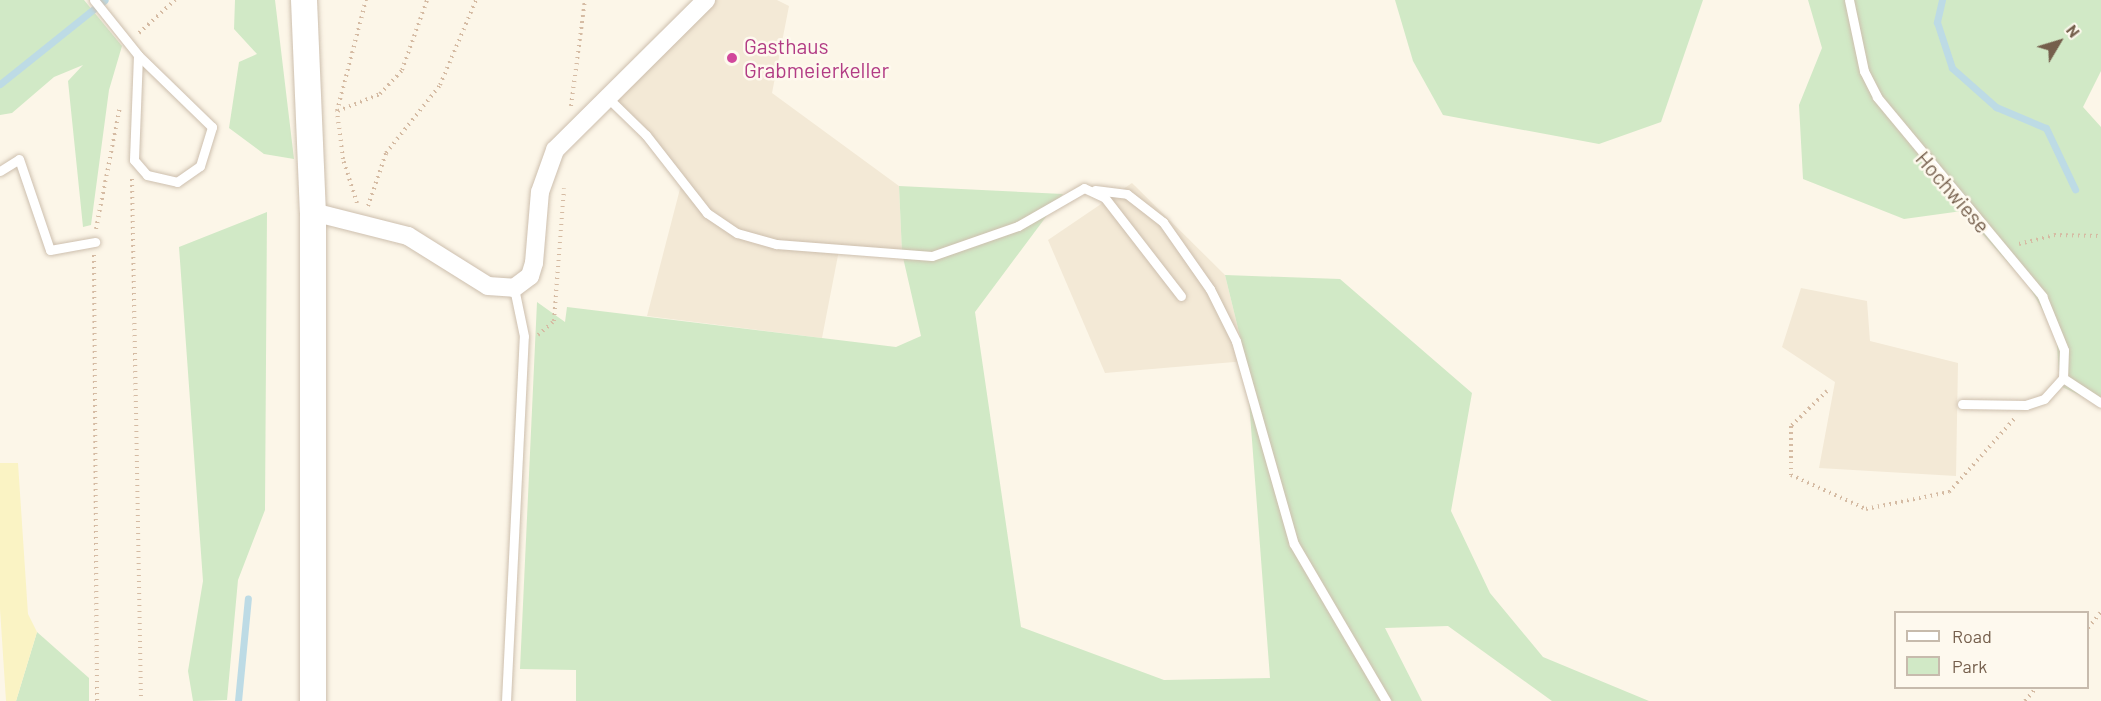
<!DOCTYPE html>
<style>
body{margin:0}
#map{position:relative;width:2101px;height:701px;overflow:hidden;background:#fcf6e8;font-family:Barlow,sans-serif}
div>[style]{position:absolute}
.residential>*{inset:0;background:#f3e9d6}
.green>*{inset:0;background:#d1e9c6}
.sand>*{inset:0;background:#faf3c4}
.stream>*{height:7px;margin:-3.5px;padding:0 3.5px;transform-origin:3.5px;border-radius:3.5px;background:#bddbe5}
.path>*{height:4px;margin-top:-2px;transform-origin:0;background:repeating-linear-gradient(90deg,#d5bba3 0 1.5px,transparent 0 6px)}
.roads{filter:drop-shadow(0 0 2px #cdbfae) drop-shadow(0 0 2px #cdbfae)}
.lane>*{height:9px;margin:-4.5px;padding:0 4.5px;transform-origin:4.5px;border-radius:4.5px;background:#fff}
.street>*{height:18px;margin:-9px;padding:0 9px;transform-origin:9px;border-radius:9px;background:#fff}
.secondary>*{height:26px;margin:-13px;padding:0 13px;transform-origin:13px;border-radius:13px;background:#fff}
.dots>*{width:16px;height:16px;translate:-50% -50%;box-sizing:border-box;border:3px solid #fef9ee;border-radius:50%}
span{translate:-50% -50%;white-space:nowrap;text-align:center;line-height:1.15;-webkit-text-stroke:5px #fef9ee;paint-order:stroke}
.hotel-label{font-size:21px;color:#b23c85}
.left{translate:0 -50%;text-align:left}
.street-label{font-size:21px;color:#755f4c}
.legend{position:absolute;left:1894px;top:611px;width:195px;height:78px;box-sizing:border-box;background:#fef9ee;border:2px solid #c7bbad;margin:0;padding:8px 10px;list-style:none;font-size:18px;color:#755f4c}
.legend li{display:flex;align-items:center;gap:12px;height:30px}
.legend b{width:30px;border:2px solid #c7bbad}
.north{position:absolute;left:2029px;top:12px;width:60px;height:60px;-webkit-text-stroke:4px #fef9ee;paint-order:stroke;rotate:52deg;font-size:16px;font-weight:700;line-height:24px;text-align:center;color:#755f4c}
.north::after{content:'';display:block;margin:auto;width:21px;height:27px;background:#755f4c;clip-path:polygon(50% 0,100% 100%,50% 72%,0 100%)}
</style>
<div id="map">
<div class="residential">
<i style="clip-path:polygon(706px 0,777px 0,789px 6px,772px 93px,899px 186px,902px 253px,840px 245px,822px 338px,647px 316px,681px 185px,646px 135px,610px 100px)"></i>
<i style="clip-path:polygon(1132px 183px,1225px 275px,1246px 361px,1105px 373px,1048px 240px)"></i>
<i style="clip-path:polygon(1801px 288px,1867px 301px,1870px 341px,1958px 363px,1956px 476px,1819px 468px,1835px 382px,1782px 347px)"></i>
</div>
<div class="green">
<i style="clip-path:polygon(0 0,84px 0,122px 46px,109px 90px,91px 225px,83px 227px,68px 81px,83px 65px,54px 77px,12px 113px,0 115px)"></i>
<i style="clip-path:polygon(235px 0,275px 0,294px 159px,264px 154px,229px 128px,239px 62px,257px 54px,234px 29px)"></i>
<i style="clip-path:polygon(1395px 0,1703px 0,1661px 122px,1599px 144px,1443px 115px,1413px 61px)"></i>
<i style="clip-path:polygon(1808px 0,2101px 0,2101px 71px,2083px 107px,2101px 127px,2101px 405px,2060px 386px,2056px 333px,2028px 285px,1962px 211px,1904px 219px,1803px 179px,1799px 105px,1822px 48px)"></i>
<i style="clip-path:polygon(899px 186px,1063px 194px,975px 312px,1021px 627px,1164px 680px,1270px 678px,1246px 361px,1225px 275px,1340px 279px,1472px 393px,1451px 511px,1490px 593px,1543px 657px,1649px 701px,1552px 701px,1448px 626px,1385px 628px,1422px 701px,576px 701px,576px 670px,520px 669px,537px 302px,565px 322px,567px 307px,896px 347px,921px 336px,902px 253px)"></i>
<i style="clip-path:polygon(267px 212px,265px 510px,238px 580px,227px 700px,193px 701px,188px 671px,203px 581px,179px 247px)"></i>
<i style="clip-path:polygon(37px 632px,89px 678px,89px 701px,16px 701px)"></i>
</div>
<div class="sand">
<i style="clip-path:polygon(0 463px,18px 463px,28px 614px,37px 632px,16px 701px,6px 701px,0 609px)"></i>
</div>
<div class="stream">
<i style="left:1942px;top:0;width:23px;rotate:103deg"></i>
<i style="left:1937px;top:22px;width:48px;rotate:71.9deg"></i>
<i style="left:1952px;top:68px;width:59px;rotate:41.6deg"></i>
<i style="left:1996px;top:107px;width:54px;rotate:22.8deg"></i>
<i style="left:2046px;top:128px;width:68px;rotate:64.6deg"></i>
<i style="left:0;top:84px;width:134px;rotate:-38.7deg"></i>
<i style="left:238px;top:701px;width:103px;rotate:-84.5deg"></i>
</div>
<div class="path">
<i style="left:139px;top:33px;width:49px;rotate:-42.5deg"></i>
<i style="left:571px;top:106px;width:107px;rotate:-82.5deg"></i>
<i style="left:338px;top:111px;width:45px;rotate:-22deg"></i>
<i style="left:380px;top:94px;width:33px;rotate:-47deg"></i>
<i style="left:402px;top:70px;width:74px;rotate:-70.3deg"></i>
<i style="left:132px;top:179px;width:522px;rotate:89.01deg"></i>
<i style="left:357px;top:203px;width:46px;rotate:-107.7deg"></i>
<i style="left:343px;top:159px;width:48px;rotate:-97.1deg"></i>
<i style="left:337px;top:111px;width:115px;rotate:-75.4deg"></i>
<i style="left:368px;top:206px;width:56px;rotate:-71.2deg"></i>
<i style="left:386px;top:153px;width:87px;rotate:-51.5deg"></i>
<i style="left:440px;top:85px;width:92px;rotate:-67deg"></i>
<i style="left:96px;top:229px;width:124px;rotate:-78.9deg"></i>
<i style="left:2019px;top:244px;width:36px;rotate:-14deg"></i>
<i style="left:2054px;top:235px;width:47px;rotate:1.2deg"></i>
<i style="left:94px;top:255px;width:446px;rotate:89.6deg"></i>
<i style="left:538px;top:335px;width:21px;rotate:-41deg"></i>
<i style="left:554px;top:321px;width:133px;rotate:-85.7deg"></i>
<i style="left:1827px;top:391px;width:50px;rotate:135.8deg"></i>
<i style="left:1791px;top:426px;width:49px;rotate:90deg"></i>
<i style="left:1791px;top:475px;width:82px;rotate:24.4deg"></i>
<i style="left:1866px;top:509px;width:85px;rotate:-11.6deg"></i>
<i style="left:1949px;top:492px;width:98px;rotate:-48.3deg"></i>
<i style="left:2088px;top:628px;width:21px;rotate:-51deg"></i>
<i style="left:2025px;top:701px;width:17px;rotate:-50deg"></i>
</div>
<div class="roads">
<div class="lane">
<i style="left:94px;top:0;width:70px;rotate:51.3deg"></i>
<i style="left:138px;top:55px;width:105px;rotate:92.2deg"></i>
<i style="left:134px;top:160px;width:20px;rotate:49deg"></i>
<i style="left:147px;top:175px;width:31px;rotate:13deg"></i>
<i style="left:177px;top:182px;width:28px;rotate:-35deg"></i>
<i style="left:200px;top:166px;width:41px;rotate:-72.9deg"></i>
<i style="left:212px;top:127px;width:103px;rotate:-135.8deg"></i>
<i style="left:1849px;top:0;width:73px;rotate:78.1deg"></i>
<i style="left:1864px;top:71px;width:29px;rotate:63deg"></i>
<i style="left:1877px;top:97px;width:259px;rotate:50.3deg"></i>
<i style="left:2042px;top:296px;width:58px;rotate:67.8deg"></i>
<i style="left:2064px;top:350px;width:28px;rotate:92deg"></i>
<i style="left:2063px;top:378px;width:28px;rotate:132deg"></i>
<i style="left:2044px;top:399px;width:19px;rotate:162deg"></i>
<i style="left:2026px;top:405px;width:64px;rotate:-179.1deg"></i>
<i style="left:610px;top:100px;width:50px;rotate:44.2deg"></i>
<i style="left:646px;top:135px;width:99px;rotate:52deg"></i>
<i style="left:707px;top:213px;width:36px;rotate:34deg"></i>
<i style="left:737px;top:233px;width:41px;rotate:15.8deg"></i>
<i style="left:776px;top:244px;width:156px;rotate:4.4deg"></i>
<i style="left:932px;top:256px;width:91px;rotate:-19.2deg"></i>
<i style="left:1018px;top:226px;width:76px;rotate:-29.9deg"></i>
<i style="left:1084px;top:188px;width:23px;rotate:25deg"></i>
<i style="left:1105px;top:198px;width:124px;rotate:52.2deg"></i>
<i style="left:0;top:171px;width:22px;rotate:-32deg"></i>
<i style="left:19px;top:159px;width:96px;rotate:71.2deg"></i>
<i style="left:50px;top:250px;width:46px;rotate:-10.1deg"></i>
<i style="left:1095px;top:190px;width:32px;rotate:7deg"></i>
<i style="left:1127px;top:194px;width:46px;rotate:37.9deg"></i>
<i style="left:1163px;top:222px;width:82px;rotate:55deg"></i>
<i style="left:1210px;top:289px;width:58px;rotate:63.4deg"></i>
<i style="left:1236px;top:341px;width:211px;rotate:74.1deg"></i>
<i style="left:1294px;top:544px;width:182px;rotate:59.6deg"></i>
<i style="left:2063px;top:378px;width:45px;rotate:33.3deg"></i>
<i style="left:506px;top:701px;width:365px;rotate:-87.2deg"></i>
<i style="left:524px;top:336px;width:49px;rotate:-101.8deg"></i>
</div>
<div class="street">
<i style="left:313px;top:212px;width:98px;rotate:14.2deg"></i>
<i style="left:408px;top:236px;width:94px;rotate:32deg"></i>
<i style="left:488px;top:286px;width:26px;rotate:4deg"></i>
<i style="left:514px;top:288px;width:20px;rotate:-37deg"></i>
<i style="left:530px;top:276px;width:14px;rotate:-73deg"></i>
<i style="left:534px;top:263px;width:71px;rotate:-85.2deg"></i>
<i style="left:540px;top:192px;width:45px;rotate:-70.3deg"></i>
<i style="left:555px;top:150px;width:213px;rotate:-44.8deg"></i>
</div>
<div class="secondary">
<i style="left:304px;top:0;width:212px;rotate:87.6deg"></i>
<i style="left:313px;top:212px;width:489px;rotate:90deg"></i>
</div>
</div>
<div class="dots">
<i style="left:732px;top:58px;background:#d1479c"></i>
</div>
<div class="hotel-label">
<span class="left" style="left:744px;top:58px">Gasthaus<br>Grabmeierkeller</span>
</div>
<div class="street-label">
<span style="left:1953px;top:192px;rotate:49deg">Hochwiese</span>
</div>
<ul class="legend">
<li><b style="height:8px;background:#fff"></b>Road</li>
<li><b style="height:16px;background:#d1e9c6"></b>Park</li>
</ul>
<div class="north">N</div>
</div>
